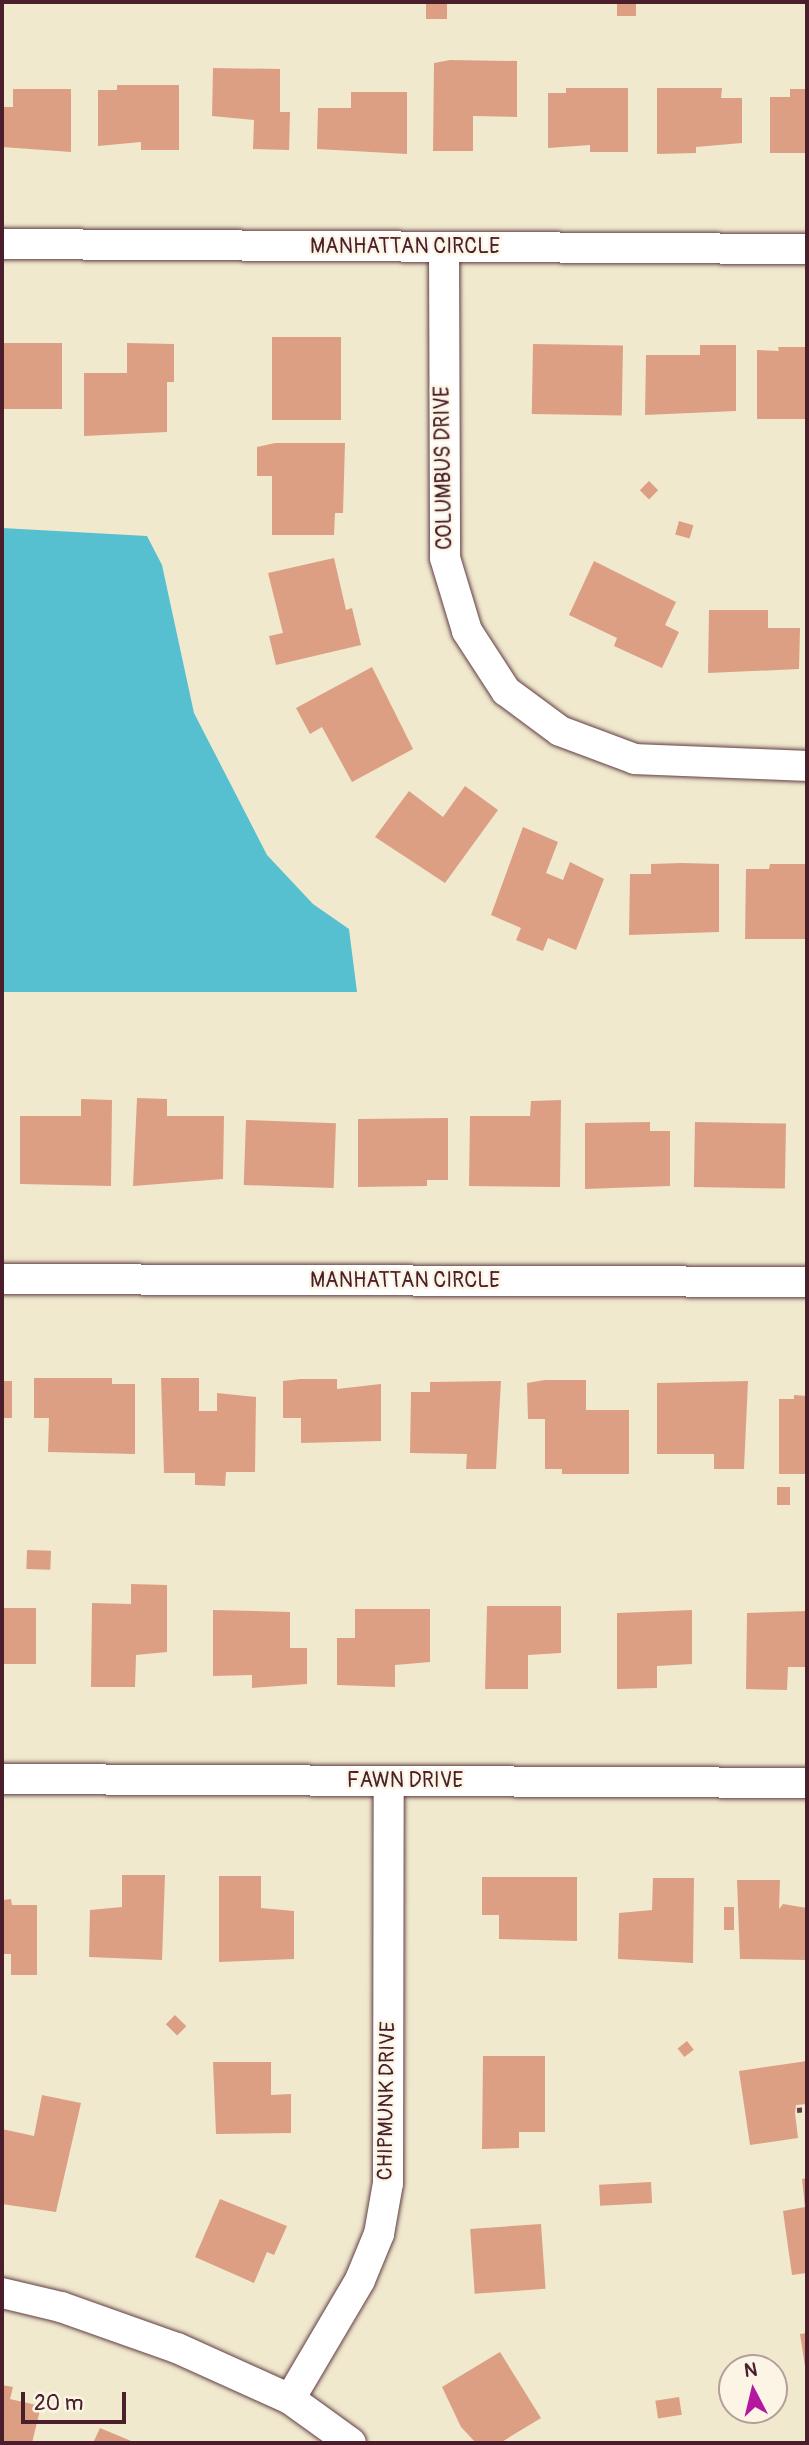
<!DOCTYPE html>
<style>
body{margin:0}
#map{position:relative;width:809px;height:2445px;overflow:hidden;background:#f0e9ce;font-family:Pangolin,sans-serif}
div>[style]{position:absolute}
.water>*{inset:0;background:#56c0d1}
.building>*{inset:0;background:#dd9f83;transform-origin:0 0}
.path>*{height:4.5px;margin-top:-2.25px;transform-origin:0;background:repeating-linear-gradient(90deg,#633d43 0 5px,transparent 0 10px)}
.roads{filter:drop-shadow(0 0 2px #633d43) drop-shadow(0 0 2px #633d43)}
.street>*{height:30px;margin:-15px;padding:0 15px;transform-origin:15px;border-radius:15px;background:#fff}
span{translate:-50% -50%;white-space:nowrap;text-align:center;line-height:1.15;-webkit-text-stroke:5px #fcf5e5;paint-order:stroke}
.street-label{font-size:21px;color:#4a1f2b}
.frame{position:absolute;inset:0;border:4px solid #4a1f2b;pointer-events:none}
.north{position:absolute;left:718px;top:2354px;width:70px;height:70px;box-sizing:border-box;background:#fcf5e5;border:2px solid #b59f9b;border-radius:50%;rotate:353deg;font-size:19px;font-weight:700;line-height:28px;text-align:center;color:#4a1f2b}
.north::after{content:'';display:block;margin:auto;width:24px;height:32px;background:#b5179e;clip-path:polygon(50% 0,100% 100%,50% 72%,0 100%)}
.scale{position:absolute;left:21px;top:2392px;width:105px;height:32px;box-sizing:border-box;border:4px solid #4a1f2b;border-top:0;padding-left:9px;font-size:21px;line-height:24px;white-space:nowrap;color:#4a1f2b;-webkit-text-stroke:5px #fcf5e5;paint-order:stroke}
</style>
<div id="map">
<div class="water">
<i style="clip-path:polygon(2px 528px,147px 536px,162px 565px,194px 713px,267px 855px,313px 904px,349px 929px,357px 992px,2px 992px)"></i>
</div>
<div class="building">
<i style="left:426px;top:2px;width:21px;height:17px"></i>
<i style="left:617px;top:3px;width:19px;height:13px"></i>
<i style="clip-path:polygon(450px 60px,517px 61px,517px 117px,473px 116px,473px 151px,433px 151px,434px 63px)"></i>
<i style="clip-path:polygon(213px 68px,280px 69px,280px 112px,290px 112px,289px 150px,253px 149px,254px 120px,212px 116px)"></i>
<i style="clip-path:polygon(117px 85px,179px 85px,179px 150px,141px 150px,141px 142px,98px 146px,98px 90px,117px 90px)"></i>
<i style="clip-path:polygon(566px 88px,628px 88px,628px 152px,590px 152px,590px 145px,548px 148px,548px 93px,566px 93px)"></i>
<i style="clip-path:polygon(657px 88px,722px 88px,721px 98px,742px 98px,742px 143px,696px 147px,696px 153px,657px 154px)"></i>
<i style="clip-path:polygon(13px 89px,71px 89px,71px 152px,2px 147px,2px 107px,13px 107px)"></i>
<i style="clip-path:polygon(790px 89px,807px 89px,807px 153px,770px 153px,770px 97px,790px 97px)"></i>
<i style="clip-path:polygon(351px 92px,407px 92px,407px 154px,317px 149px,318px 108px,351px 108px)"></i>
<i style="left:272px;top:337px;width:69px;height:83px"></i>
<i style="left:62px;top:343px;width:66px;height:60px;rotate:90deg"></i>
<i style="clip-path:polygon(127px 343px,174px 344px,174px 382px,167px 382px,167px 432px,84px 436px,84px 373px,127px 373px)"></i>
<i style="left:533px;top:344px;width:90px;height:70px;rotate:1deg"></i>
<i style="clip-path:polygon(700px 345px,736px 345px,736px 411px,645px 415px,646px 355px,700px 355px)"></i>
<i style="clip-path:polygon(778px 347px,807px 347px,807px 419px,757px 419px,757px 350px,779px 351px)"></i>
<i style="clip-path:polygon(275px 443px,345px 443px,343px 513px,335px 513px,334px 535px,272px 535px,272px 476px,257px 476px,257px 447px)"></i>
<i style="left:649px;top:481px;width:13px;height:13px;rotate:45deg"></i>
<i style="left:679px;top:521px;width:15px;height:14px;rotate:16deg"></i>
<i style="clip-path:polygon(334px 558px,346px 610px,352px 608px,361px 645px,276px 665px,269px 636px,283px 633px,268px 573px)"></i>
<i style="clip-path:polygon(594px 561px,676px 602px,665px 625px,679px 632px,662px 668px,614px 646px,617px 638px,569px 615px)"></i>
<i style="clip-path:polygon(709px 610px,768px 610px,768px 628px,800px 628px,799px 669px,708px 673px)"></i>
<i style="clip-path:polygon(372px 667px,413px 749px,352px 782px,322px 727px,310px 734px,296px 708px)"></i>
<i style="clip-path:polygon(465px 786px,498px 810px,445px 883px,375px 837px,409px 791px,443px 817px)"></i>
<i style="clip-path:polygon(523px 827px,558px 842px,546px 873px,563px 880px,570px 862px,604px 879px,576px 950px,548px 938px,543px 951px,516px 940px,521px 928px,491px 915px)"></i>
<i style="clip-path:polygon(682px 863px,719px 864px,719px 932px,629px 935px,630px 874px,651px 874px,651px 864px)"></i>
<i style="clip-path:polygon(770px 864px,807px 864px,807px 939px,745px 939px,746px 869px,769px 869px)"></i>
<i style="clip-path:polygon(137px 1098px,167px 1099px,167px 1116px,224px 1116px,223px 1179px,133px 1186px)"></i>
<i style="clip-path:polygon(81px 1099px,112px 1100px,111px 1186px,20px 1184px,20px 1116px,81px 1116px)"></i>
<i style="clip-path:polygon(561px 1100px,560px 1187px,469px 1186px,470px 1116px,530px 1116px,531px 1101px)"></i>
<i style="clip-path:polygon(448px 1118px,448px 1180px,427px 1180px,427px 1186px,358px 1187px,358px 1119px)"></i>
<i style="left:246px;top:1120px;width:90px;height:65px;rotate:2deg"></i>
<i style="clip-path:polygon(650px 1122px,650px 1131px,670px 1131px,670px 1186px,585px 1189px,585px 1123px)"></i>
<i style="left:695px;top:1122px;width:91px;height:65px;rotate:1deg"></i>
<i style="clip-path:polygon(34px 1378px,112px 1378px,112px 1384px,135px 1384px,135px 1454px,48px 1452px,49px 1418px,34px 1418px)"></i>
<i style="clip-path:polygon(161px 1378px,199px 1378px,199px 1411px,217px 1411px,217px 1393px,256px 1397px,255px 1472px,226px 1472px,225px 1486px,195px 1485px,195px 1473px,164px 1473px)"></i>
<i style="clip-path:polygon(300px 1379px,337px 1379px,337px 1389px,381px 1384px,381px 1441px,301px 1443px,301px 1418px,283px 1418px,283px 1381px)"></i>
<i style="clip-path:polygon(545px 1380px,586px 1380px,586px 1410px,629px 1410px,629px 1474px,562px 1474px,562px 1469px,545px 1469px,545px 1419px,528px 1419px,527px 1383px)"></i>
<i style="left:2px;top:1381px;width:10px;height:37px"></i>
<i style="clip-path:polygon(501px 1381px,496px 1469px,466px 1469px,467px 1454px,410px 1453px,411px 1392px,430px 1392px,430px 1382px)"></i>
<i style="clip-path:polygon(748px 1381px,744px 1469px,714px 1469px,714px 1454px,657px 1454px,657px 1383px)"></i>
<i style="clip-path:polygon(794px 1395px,807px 1396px,807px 1474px,779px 1474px,779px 1399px,794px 1399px)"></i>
<i style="left:777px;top:1487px;width:13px;height:18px"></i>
<i style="left:27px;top:1550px;width:24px;height:19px;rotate:2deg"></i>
<i style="clip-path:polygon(131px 1584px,167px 1585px,167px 1652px,136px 1655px,135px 1687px,91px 1687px,92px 1603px,131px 1604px)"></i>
<i style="clip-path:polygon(487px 1606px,561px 1606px,561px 1653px,528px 1655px,528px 1689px,485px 1689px)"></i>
<i style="left:2px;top:1608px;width:34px;height:56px"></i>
<i style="clip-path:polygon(355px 1609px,430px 1609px,430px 1662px,395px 1665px,395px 1687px,337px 1685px,337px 1638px,355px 1638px)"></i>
<i style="clip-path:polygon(213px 1610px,290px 1612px,290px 1648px,307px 1648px,307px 1684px,252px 1688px,252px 1675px,213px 1676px)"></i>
<i style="clip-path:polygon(692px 1610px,692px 1664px,657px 1666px,657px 1688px,617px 1689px,617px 1613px)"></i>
<i style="clip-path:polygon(807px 1611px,807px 1667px,788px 1667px,787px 1690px,746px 1689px,747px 1613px)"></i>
<i style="clip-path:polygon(122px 1875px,165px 1875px,162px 1960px,89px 1957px,90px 1910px,122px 1907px)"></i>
<i style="clip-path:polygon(219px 1876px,261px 1876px,261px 1908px,294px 1911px,294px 1959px,219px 1962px)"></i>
<i style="clip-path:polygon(482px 1877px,577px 1877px,577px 1941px,499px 1939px,499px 1915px,482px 1915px)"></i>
<i style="clip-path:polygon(653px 1878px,694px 1878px,693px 1963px,618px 1959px,619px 1913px,652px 1910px)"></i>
<i style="clip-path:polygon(737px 1880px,780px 1880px,779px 1909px,783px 1904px,807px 1908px,807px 1960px,740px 1959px)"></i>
<i style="clip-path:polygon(11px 1899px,12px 1905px,37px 1905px,37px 1975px,11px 1975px,11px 1954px,2px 1954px,2px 1900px)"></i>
<i style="left:724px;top:1907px;width:10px;height:23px"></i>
<i style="left:175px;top:2015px;width:16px;height:13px;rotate:45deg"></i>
<i style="left:687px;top:2041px;width:11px;height:12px;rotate:52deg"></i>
<i style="clip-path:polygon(483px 2056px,545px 2056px,545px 2132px,519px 2132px,519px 2148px,482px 2149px)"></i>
<i style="clip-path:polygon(807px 2061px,807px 2104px,796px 2105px,795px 2113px,798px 2138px,750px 2145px,739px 2071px)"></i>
<i style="clip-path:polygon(213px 2062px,271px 2062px,271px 2095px,291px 2094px,291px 2133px,216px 2134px)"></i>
<i style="clip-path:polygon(42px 2095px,81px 2103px,56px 2212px,2px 2204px,2px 2129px,34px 2136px)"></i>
<i style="clip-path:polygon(807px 2178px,807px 2273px,792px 2275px,783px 2211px,805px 2207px,802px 2179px)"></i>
<i style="left:651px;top:2182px;width:21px;height:52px;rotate:87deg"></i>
<i style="clip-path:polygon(220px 2199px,287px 2226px,274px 2255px,267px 2252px,254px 2283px,195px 2257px)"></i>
<i style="left:541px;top:2224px;width:65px;height:71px;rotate:86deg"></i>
<i style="clip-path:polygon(807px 2333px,807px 2373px,806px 2373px,800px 2334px)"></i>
<i style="clip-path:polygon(500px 2352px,541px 2418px,500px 2443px,476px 2443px,461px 2427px,442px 2387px)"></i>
<i style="clip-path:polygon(2px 2385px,13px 2387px,10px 2399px,41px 2406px,32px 2443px,2px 2443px)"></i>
<i style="left:679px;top:2397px;width:18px;height:24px;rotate:81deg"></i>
<i style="clip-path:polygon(100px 2428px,136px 2443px,93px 2443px)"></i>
</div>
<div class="path">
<i style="left:797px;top:2110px;width:10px;rotate:-6deg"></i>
</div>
<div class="roads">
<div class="street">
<i style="left:2px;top:244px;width:805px;rotate:0.36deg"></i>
<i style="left:444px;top:247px;width:311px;rotate:89.8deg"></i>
<i style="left:445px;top:558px;width:76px;rotate:73.2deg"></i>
<i style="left:467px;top:631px;width:72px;rotate:57deg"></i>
<i style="left:506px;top:691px;width:67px;rotate:36.5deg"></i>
<i style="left:560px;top:731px;width:80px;rotate:20.5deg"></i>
<i style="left:635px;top:759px;width:172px;rotate:2.3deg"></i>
<i style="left:2px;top:1279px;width:805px;rotate:0.21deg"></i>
<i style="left:2px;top:1779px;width:805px;rotate:0.28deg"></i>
<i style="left:2px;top:2293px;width:61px;rotate:13.3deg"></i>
<i style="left:61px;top:2307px;width:123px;rotate:19.5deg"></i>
<i style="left:177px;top:2348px;width:124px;rotate:24.3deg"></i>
<i style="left:290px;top:2399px;width:75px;rotate:35.8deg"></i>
<i style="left:290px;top:2399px;width:138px;rotate:-59.5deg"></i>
<i style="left:360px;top:2280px;width:50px;rotate:-67.6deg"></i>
<i style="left:379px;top:2234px;width:52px;rotate:-80deg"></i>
<i style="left:388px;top:2183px;width:402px;rotate:-89.9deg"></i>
</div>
</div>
<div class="street-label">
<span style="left:405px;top:247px">MANHATTAN CIRCLE</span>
<span style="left:444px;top:468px;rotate:-91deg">COLUMBUS DRIVE</span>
<span style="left:405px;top:1281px">MANHATTAN CIRCLE</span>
<span style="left:405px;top:1781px">FAWN DRIVE</span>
<span style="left:387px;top:2101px;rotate:-89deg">CHIPMUNK DRIVE</span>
</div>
<div class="frame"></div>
<div class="north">N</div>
<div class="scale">20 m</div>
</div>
